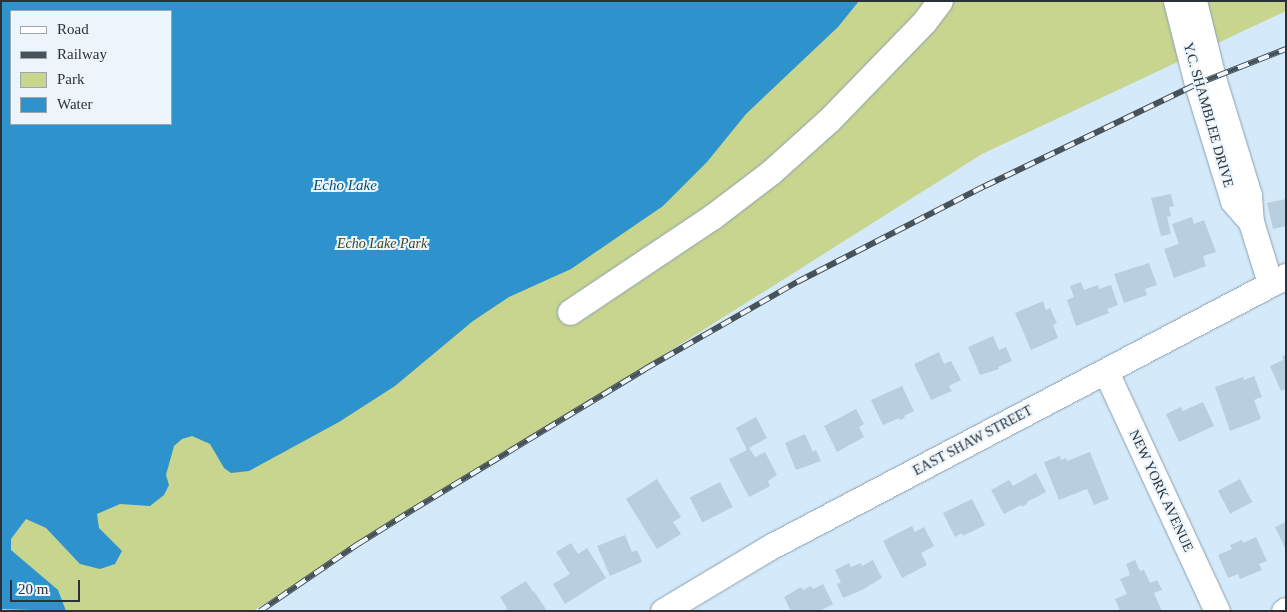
<!DOCTYPE html>
<style>
body{margin:0}
#map{position:relative;width:1287px;height:612px;overflow:hidden;background:#d4eafa;font-family:"Times New Roman",serif}
div>[style]{position:absolute}
.green>*{inset:0;background:#c7d58f}
.water>*{inset:0;background:#2e93cd}
.building>*{inset:0;background:#b9cede;transform-origin:0 0}
.roads{filter:drop-shadow(0 0 1px #8b9fae) drop-shadow(0 0 1px #8b9fae)}
.minor>*{height:25px;margin:-12.5px;padding:0 12.5px;transform-origin:12.5px;border-radius:12.5px;background:#fff}
.rail>*{height:5.5px;margin-top:-2.75px;transform-origin:0;background:repeating-linear-gradient(90deg,#ecf5fc 0 11px,#48525a 0 22px);box-sizing:border-box;border-block:1px solid #48525a}
span{translate:-50% -50%;white-space:nowrap;text-align:center;line-height:1.15;-webkit-text-stroke:4px #ecf5fc;paint-order:stroke}
.street-label{font-size:14px;color:#2a3238}
.park-label{font-size:14px;color:#3e451c;font-style:italic}
.water-label{font-size:15px;color:#025179;font-style:italic}
.frame{position:absolute;inset:0;border:2px solid #2a3238;pointer-events:none}
.legend{position:absolute;left:10px;top:10px;width:162px;height:115px;box-sizing:border-box;background:#ecf5fc;border:1px solid #9ea7ae;margin:0;padding:6px 9px;list-style:none;font-size:15px;color:#2a3238}
.legend li{display:flex;align-items:center;gap:10px;height:25px}
.legend b{width:25px;border:1px solid #9ea7ae}
.scale{position:absolute;left:10px;top:580px;width:70px;height:22px;box-sizing:border-box;border:2px solid #2a3238;border-top:0;padding-left:6px;font-size:15px;line-height:18px;white-space:nowrap;color:#2a3238;-webkit-text-stroke:4px #ecf5fc;paint-order:stroke}
</style>
<div id="map">
<div class="green">
<i style="clip-path:polygon(evenodd,1px 1px,1286px 1px,1286px 11px,982px 154px,605px 392px,253px 611px,1px 611px,1px 1px,11px 11px,171px 11px,171px 124px,11px 124px,11px 11px)"></i>
</div>
<div class="water">
<i style="clip-path:polygon(evenodd,1px 1px,859px 1px,838px 27px,746px 114px,707px 162px,663px 206px,571px 269px,509px 297px,473px 321px,395px 386px,339px 422px,249px 471px,231px 473px,224px 468px,210px 444px,192px 436px,182px 439px,174px 446px,166px 475px,169px 485px,164px 495px,150px 506px,120px 504px,97px 514px,99px 528px,122px 551px,115px 564px,100px 569px,80px 564px,46px 528px,26px 519px,11px 539px,11px 550px,58px 590px,66px 611px,1px 609px,1px 1px,11px 11px,171px 11px,171px 124px,11px 124px,11px 11px)"></i>
</div>
<div class="building">
<i style="clip-path:polygon(1171px 194px,1174px 206px,1169px 207px,1171px 216px,1167px 217px,1171px 234px,1161px 236px,1151px 198px)"></i>
<i style="clip-path:polygon(1286px 199px,1286px 226px,1273px 229px,1267px 203px)"></i>
<i style="clip-path:polygon(1192px 217px,1194px 224px,1204px 220px,1216px 252px,1203px 256px,1206px 266px,1174px 278px,1164px 249px,1179px 244px,1172px 224px)"></i>
<i style="clip-path:polygon(1149px 263px,1157px 285px,1145px 289px,1147px 295px,1124px 303px,1114px 274px)"></i>
<i style="clip-path:polygon(1081px 282px,1084px 290px,1098px 285px,1099px 289px,1111px 285px,1118px 305px,1107px 309px,1109px 313px,1076px 326px,1067px 300px,1074px 297px,1070px 286px)"></i>
<i style="clip-path:polygon(1043px 301px,1046px 310px,1050px 308px,1057px 323px,1053px 325px,1058px 338px,1031px 350px,1015px 313px)"></i>
<i style="clip-path:polygon(993px 336px,999px 350px,1006px 347px,1012px 361px,998px 367px,999px 369px,980px 375px,968px 347px)"></i>
<i style="clip-path:polygon(939px 352px,944px 364px,951px 361px,961px 380px,949px 386px,952px 391px,931px 400px,914px 364px)"></i>
<i style="clip-path:polygon(1286px 355px,1286px 389px,1281px 391px,1270px 366px,1283px 360px,1282px 356px)"></i>
<i style="clip-path:polygon(1254px 376px,1262px 397px,1254px 400px,1261px 419px,1230px 431px,1215px 387px,1243px 377px,1244px 380px)"></i>
<i style="clip-path:polygon(902px 386px,914px 411px,904px 416px,905px 418px,900px 420px,899px 418px,883px 425px,871px 400px)"></i>
<i style="clip-path:polygon(1203px 402px,1214px 426px,1179px 442px,1166px 414px,1181px 407px,1183px 411px)"></i>
<i style="clip-path:polygon(856px 409px,864px 424px,859px 427px,864px 437px,837px 452px,824px 426px)"></i>
<i style="clip-path:polygon(756px 417px,767px 438px,749px 448px,755px 457px,765px 452px,777px 475px,768px 481px,770px 486px,749px 497px,729px 459px,747px 450px,736px 428px)"></i>
<i style="clip-path:polygon(805px 434px,813px 452px,816px 450px,821px 461px,796px 470px,785px 443px)"></i>
<i style="clip-path:polygon(1090px 452px,1109px 499px,1094px 505px,1087px 489px,1059px 500px,1044px 462px,1060px 456px,1061px 460px,1066px 458px,1067px 461px)"></i>
<i style="clip-path:polygon(1036px 473px,1046px 492px,1027px 502px,1027px 504px,1022px 507px,1021px 505px,1004px 514px,991px 490px,1009px 480px,1013px 486px)"></i>
<i style="clip-path:polygon(657px 479px,681px 517px,673px 522px,681px 534px,657px 549px,626px 499px)"></i>
<i style="left:1240px;top:479px;width:26px;height:25px;rotate:62deg"></i>
<i style="left:720px;top:482px;width:28px;height:34px;rotate:63deg"></i>
<i style="clip-path:polygon(972px 499px,985px 525px,963px 536px,962px 533px,955px 537px,943px 513px)"></i>
<i style="clip-path:polygon(1286px 522px,1286px 550px,1275px 527px)"></i>
<i style="clip-path:polygon(912px 526px,915px 532px,924px 527px,934px 546px,921px 553px,927px 565px,902px 578px,883px 541px)"></i>
<i style="clip-path:polygon(625px 535px,632px 552px,637px 550px,642px 562px,610px 576px,597px 546px)"></i>
<i style="clip-path:polygon(1256px 537px,1267px 561px,1259px 564px,1262px 570px,1240px 579px,1238px 574px,1228px 578px,1218px 555px,1232px 549px,1230px 545px,1242px 540px,1243px 543px)"></i>
<i style="clip-path:polygon(571px 543px,578px 554px,587px 548px,606px 578px,565px 604px,553px 584px,570px 574px,556px 552px)"></i>
<i style="clip-path:polygon(873px 560px,882px 578px,862px 590px,843px 598px,837px 584px,841px 582px,835px 570px,849px 563px,851px 567px,861px 563px,862px 566px)"></i>
<i style="clip-path:polygon(1135px 560px,1140px 571px,1144px 570px,1150px 583px,1157px 580px,1162px 590px,1154px 593px,1162px 611px,1120px 611px,1115px 599px,1127px 594px,1120px 579px,1130px 575px,1126px 564px)"></i>
<i style="clip-path:polygon(526px 581px,533px 592px,534px 591px,547px 611px,506px 611px,507px 608px,500px 597px)"></i>
<i style="clip-path:polygon(823px 584px,833px 604px,820px 611px,791px 611px,784px 597px,801px 587px,803px 590px,811px 586px,813px 589px)"></i>
</div>
<div class="roads">
<div class="minor">
<i style="left:1176px;top:1px;width:86px;rotate:75.8deg"></i>
<i style="left:1197px;top:84px;width:122px;rotate:72.9deg"></i>
<i style="left:1233px;top:201px;width:28px;rotate:49deg"></i>
<i style="left:1194px;top:1px;width:79px;rotate:76.1deg"></i>
<i style="left:1213px;top:78px;width:122px;rotate:72.9deg"></i>
<i style="left:1249px;top:195px;width:27px;rotate:86deg"></i>
<i style="left:1251px;top:222px;width:64px;rotate:72.7deg"></i>
<i style="left:570px;top:312px;width:171px;rotate:-33.8deg"></i>
<i style="left:712px;top:217px;width:74px;rotate:-37.3deg"></i>
<i style="left:771px;top:172px;width:78px;rotate:-41.9deg"></i>
<i style="left:829px;top:120px;width:136px;rotate:-45.9deg"></i>
<i style="left:924px;top:22px;width:26px;rotate:-53deg"></i>
<i style="left:1106px;top:372px;width:264px;rotate:65.1deg"></i>
<i style="left:663px;top:611px;width:125px;rotate:-30.9deg"></i>
<i style="left:770px;top:547px;width:583px;rotate:-27.71deg"></i>
<i style="left:1284px;top:611px;width:2px;rotate:-27deg"></i>
</div>
</div>
<div class="rail">
<i style="left:260px;top:611px;width:119px;rotate:-34.4deg"></i>
<i style="left:358px;top:544px;width:66px;rotate:-32deg"></i>
<i style="left:414px;top:509px;width:270px;rotate:-31.2deg"></i>
<i style="left:645px;top:369px;width:175px;rotate:-29.8deg"></i>
<i style="left:797px;top:282px;width:211px;rotate:-27.1deg"></i>
<i style="left:985px;top:186px;width:235px;rotate:-25.7deg"></i>
<i style="left:1197px;top:84px;width:96px;rotate:-21.5deg"></i>
</div>
<div class="street-label">
<span style="left:1208px;top:115px;rotate:74deg">Y.C. SHAMBLEE DRIVE</span>
<span style="left:973px;top:441px;rotate:-28deg">EAST SHAW STREET</span>
<span style="left:1161px;top:491px;rotate:65deg">NEW YORK AVENUE</span>
</div>
<div class="park-label">
<span style="left:382px;top:244px">Echo Lake Park</span>
</div>
<div class="water-label">
<span style="left:345px;top:186px">Echo Lake</span>
</div>
<div class="frame"></div>
<ul class="legend">
<li><b style="height:6px;background:#fff"></b>Road</li>
<li><b style="height:6px;background:#48525a"></b>Railway</li>
<li><b style="height:14px;background:#c7d58f"></b>Park</li>
<li><b style="height:14px;background:#2e93cd"></b>Water</li>
</ul>
<div class="scale">20 m</div>
</div>
